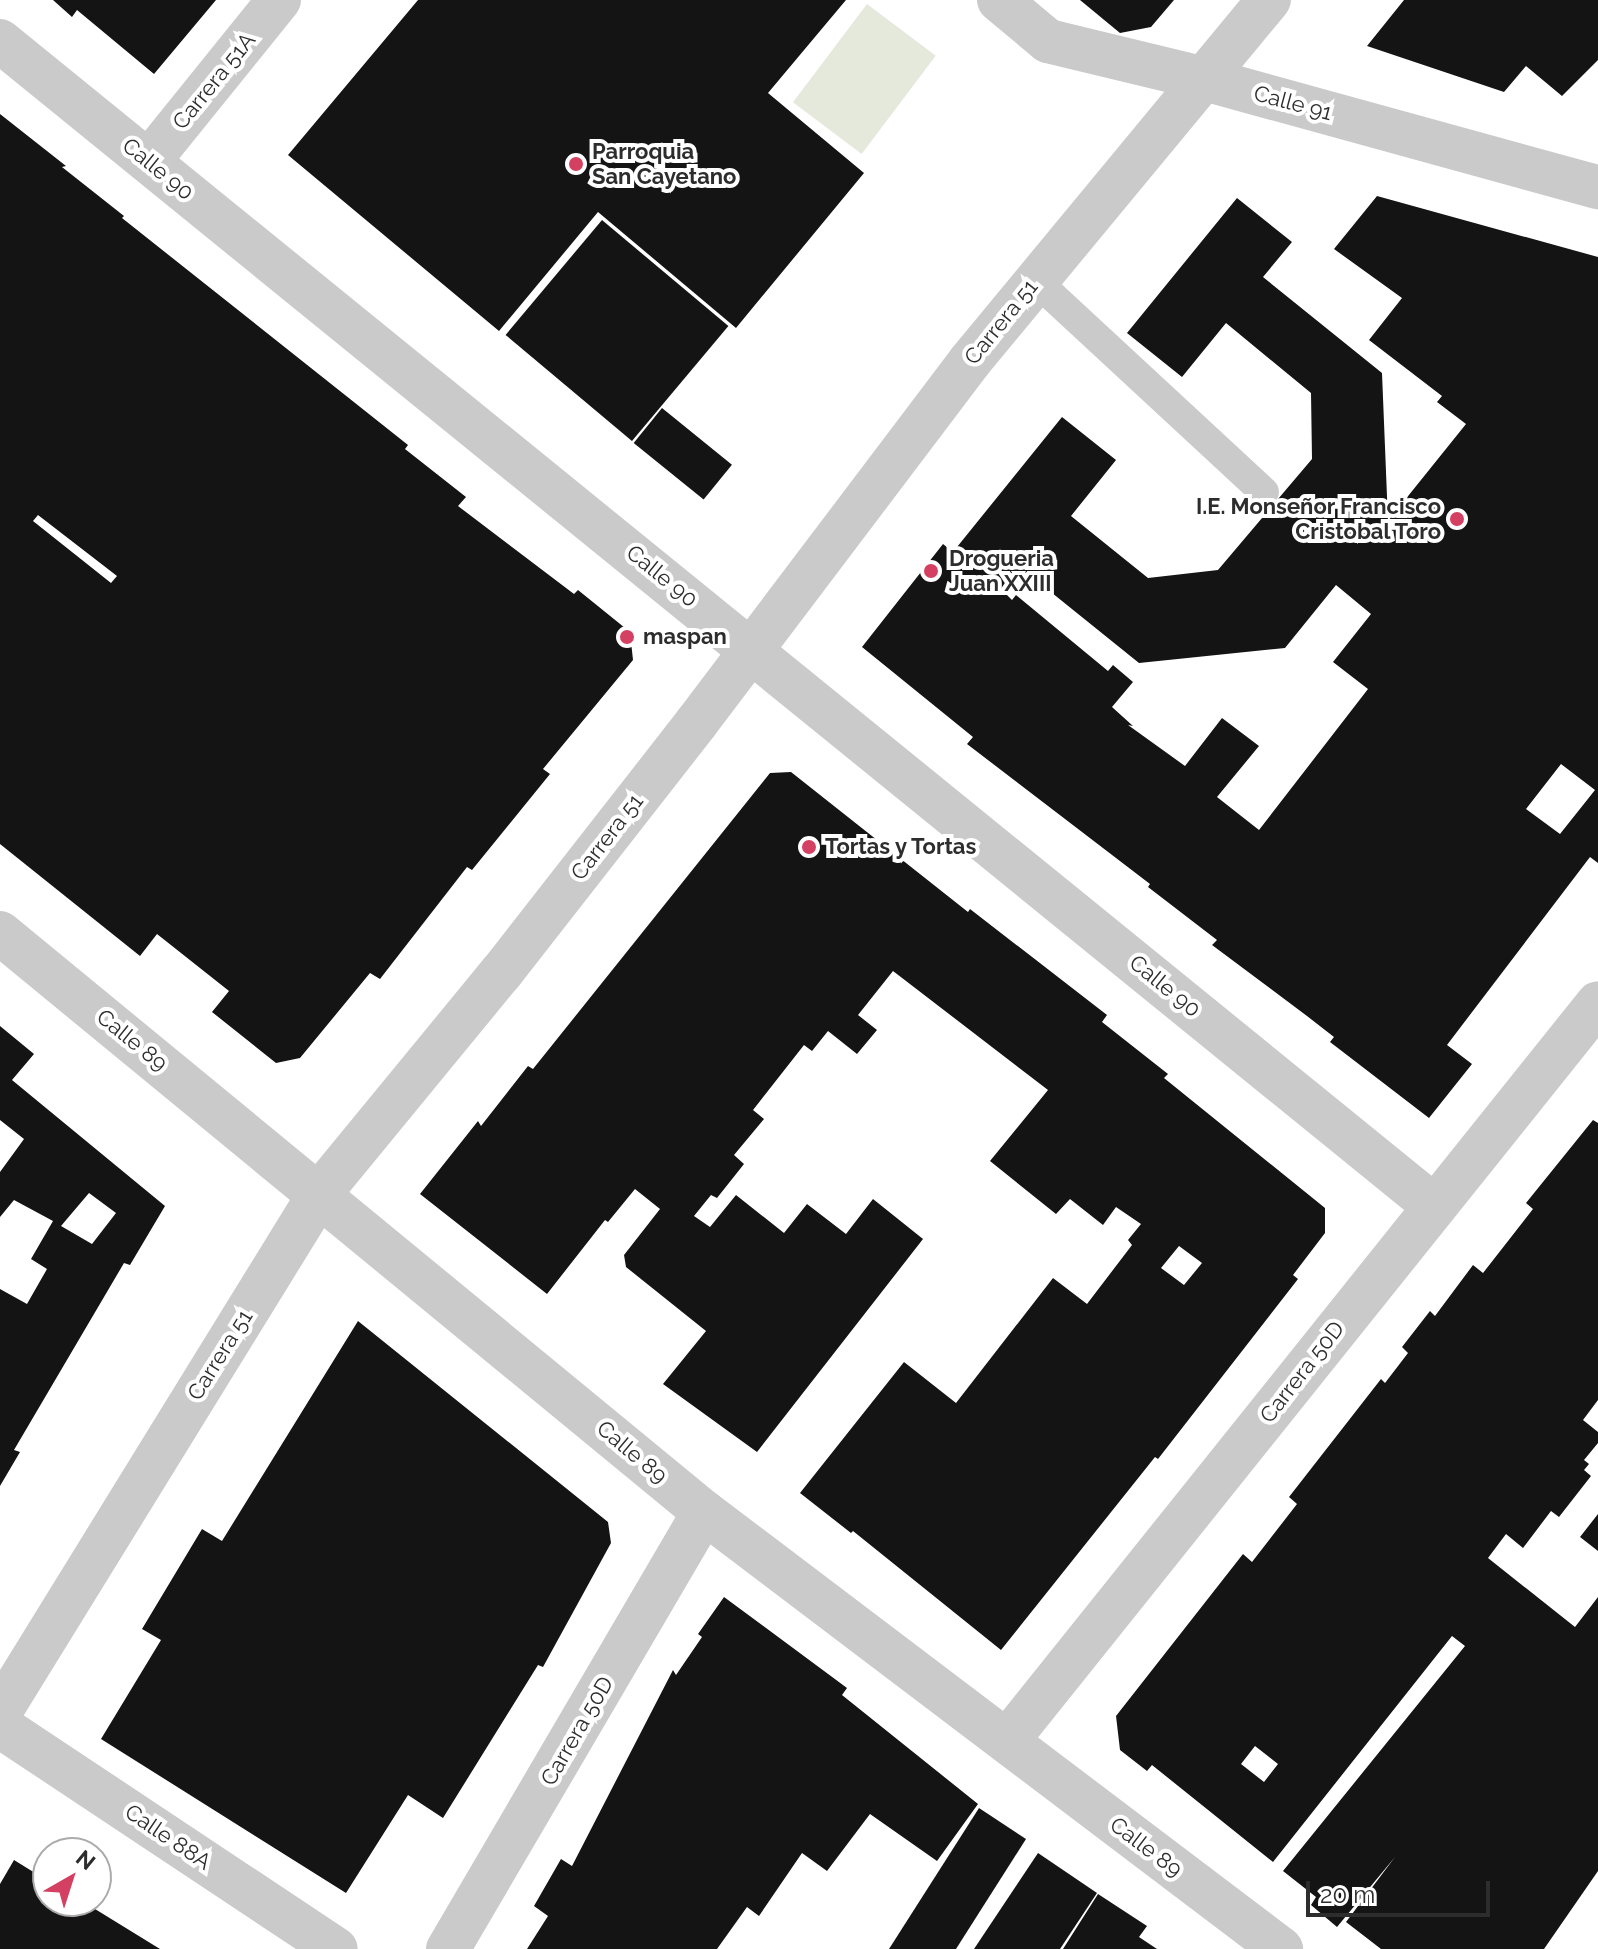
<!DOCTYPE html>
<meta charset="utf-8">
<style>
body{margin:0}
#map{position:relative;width:1598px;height:1949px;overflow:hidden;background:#fff;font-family:Raleway,sans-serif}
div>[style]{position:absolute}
.green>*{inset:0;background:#e5e9dc;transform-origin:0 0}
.building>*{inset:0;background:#141414;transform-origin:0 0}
.service>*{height:30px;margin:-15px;padding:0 15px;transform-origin:15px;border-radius:15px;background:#cacaca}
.minor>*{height:44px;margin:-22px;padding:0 22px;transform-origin:22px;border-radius:22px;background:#cacaca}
.tertiary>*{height:44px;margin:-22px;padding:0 22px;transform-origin:22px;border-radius:22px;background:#cacaca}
.dots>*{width:22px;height:22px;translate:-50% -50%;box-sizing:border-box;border:4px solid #fff;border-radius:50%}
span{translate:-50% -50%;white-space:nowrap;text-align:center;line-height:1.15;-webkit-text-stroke:8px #fff;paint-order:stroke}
.street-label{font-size:22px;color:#2d2d2d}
.poi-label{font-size:22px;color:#2d2d2d;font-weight:700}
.left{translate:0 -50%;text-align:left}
.right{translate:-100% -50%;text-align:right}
.north{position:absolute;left:32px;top:1837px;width:80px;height:80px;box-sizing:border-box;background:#fff;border:2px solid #ababab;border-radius:50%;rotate:39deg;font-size:22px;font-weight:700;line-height:32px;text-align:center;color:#2d2d2d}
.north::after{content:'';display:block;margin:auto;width:28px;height:36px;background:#d44061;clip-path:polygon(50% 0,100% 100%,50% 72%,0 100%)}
.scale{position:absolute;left:1306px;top:1881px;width:184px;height:36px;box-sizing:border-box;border:4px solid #2d2d2d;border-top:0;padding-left:10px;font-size:24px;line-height:28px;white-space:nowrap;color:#2d2d2d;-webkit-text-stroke:6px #fff;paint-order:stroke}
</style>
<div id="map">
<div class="green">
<i style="left:867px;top:4px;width:86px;height:123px;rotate:37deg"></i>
</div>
<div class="building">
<i style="clip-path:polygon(53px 0,216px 0,154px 74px,77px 10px,72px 17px)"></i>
<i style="clip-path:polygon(418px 0,846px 0,768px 93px,864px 173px,736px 328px,598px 212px,499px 331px,288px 155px)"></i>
<i style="clip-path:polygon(1080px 0,1174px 0,1151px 27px,1120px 33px)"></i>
<i style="clip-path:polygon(1404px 0,1598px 0,1598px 60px,1562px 96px,1526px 66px,1504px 92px,1367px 46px)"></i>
<i style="clip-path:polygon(evenodd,0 114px,66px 166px,62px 167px,124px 216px,122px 218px,408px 445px,405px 449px,466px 497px,458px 506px,574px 594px,578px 590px,630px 632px,633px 660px,543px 769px,550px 774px,472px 870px,467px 867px,380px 979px,370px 973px,300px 1058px,276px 1063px,212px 1012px,229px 991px,157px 934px,140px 956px,0 844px,0 114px,38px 515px,117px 576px,111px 583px,33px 521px,38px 515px)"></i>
<i style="clip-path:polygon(evenodd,1377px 196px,1598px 257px,1598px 863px,1590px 857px,1447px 1045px,1472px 1064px,1429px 1118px,1330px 1042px,1334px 1037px,1307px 1016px,1212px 945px,1217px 940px,1148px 887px,1150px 884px,967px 744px,973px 737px,862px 647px,943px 544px,953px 552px,1062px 417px,1116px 460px,1071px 516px,1148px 578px,1218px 570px,1312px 459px,1311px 393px,1226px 323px,1182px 377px,1127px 333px,1237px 198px,1292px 242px,1263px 277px,1382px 373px,1388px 521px,1466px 424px,1437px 402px,1442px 396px,1369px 340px,1402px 298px,1334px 249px,1377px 196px,1026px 572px,1139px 663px,1285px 648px,1336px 585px,1371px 614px,1333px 662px,1368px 689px,1259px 830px,1217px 797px,1259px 746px,1222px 718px,1185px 766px,1128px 725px,1133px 726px,1112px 707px,1133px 682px,1113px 665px,1108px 671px,1016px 595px,1012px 600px,1007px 595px,1026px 572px,1377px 196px,1561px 764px,1595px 790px,1560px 834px,1526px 809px,1561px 764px)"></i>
<i style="left:602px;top:220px;width:165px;height:150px;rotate:40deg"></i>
<i style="left:662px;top:408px;width:90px;height:45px;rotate:39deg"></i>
<i style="clip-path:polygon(evenodd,791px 772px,968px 912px,970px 909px,1107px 1015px,1102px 1022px,1168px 1074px,1164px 1078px,1325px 1208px,1325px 1233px,1293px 1275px,1298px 1279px,1158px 1459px,1155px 1457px,1001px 1650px,853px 1531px,851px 1533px,800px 1493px,904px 1362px,956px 1403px,1053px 1278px,1087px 1304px,1132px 1245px,1128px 1240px,1141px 1224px,1116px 1207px,1103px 1225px,1070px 1199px,1056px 1214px,990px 1161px,1048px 1090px,893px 971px,858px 1015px,877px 1030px,857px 1054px,828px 1031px,812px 1051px,804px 1045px,753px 1110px,764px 1119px,734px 1155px,744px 1164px,717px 1198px,711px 1195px,694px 1216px,710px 1227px,736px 1195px,784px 1233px,807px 1204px,846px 1234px,873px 1199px,923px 1239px,757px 1452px,663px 1384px,706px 1331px,626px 1267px,624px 1255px,660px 1209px,635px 1189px,608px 1222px,605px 1220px,547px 1294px,420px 1194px,478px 1121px,481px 1126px,528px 1066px,533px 1069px,770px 773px,791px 772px,1179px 1246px,1202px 1263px,1184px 1285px,1161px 1268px,1179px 1246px)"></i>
<i style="clip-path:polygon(evenodd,0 1026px,34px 1054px,12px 1080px,165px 1206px,130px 1265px,124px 1263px,14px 1450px,20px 1452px,0 1486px,0 1289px,27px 1304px,47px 1269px,31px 1259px,53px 1221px,14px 1200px,0 1217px,0 1172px,24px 1139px,0 1120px,0 1026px,89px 1193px,116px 1213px,92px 1244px,61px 1226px,89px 1193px)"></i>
<i style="clip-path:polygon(evenodd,1593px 1120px,1598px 1123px,1598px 1400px,1583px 1420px,1598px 1432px,1598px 1443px,1584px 1460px,1589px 1464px,1584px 1470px,1591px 1476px,1559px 1517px,1551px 1511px,1523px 1548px,1506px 1534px,1488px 1558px,1575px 1627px,1598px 1597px,1598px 1871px,1544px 1949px,1381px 1949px,1346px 1922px,1395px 1857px,1337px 1927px,1311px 1905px,1316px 1897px,1283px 1871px,1465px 1646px,1452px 1636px,1273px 1862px,1152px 1765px,1147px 1771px,1120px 1750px,1116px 1716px,1243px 1554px,1252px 1562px,1297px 1504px,1289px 1497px,1381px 1379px,1385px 1383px,1408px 1353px,1402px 1347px,1430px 1311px,1435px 1316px,1473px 1265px,1483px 1273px,1533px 1209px,1526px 1203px,1593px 1120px,1255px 1746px,1278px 1764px,1264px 1782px,1241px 1764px,1255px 1746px)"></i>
<i style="clip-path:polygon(358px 1321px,608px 1522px,611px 1543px,543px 1667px,538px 1665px,443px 1818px,408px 1795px,346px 1893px,101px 1739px,161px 1640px,142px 1629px,202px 1529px,222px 1541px)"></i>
<i style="clip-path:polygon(1598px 1514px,1598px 1551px,1580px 1537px)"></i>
<i style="clip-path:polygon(724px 1597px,847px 1688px,842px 1695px,978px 1804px,937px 1861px,870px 1814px,827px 1871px,802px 1853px,759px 1916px,747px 1907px,717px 1949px,527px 1949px,548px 1916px,534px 1906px,561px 1859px,572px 1866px,673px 1670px,676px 1675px,702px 1637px,698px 1634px)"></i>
<i style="clip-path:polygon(979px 1808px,1026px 1839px,956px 1949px,889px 1949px)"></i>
<i style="clip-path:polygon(1038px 1853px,1097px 1893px,1060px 1949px,974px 1949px)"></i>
<i style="clip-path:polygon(14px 1860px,48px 1881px,48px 1901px,82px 1901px,160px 1949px,0 1949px,0 1884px)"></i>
<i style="clip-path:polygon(1098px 1894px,1147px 1926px,1139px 1937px,1157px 1949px,1063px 1949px)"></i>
</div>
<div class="service">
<i style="left:1035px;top:280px;width:312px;rotate:42.8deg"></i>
</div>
<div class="minor">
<i style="left:999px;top:0;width:64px;rotate:39.9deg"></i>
<i style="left:1048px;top:41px;width:157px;rotate:13.6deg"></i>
<i style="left:1201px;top:78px;width:412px;rotate:15.4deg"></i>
<i style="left:0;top:41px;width:1848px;rotate:39.09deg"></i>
<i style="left:149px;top:161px;width:207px;rotate:-51.1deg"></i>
<i style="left:0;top:1712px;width:610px;rotate:-58.34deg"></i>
<i style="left:320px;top:1193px;width:285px;rotate:-50.6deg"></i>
<i style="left:501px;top:973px;width:318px;rotate:-52deg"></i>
<i style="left:697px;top:722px;width:453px;rotate:-52.9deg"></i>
<i style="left:970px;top:361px;width:469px;rotate:-50.4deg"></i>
<i style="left:0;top:1726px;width:403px;rotate:33.6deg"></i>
<i style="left:1007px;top:1741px;width:945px;rotate:-51.31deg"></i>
<i style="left:448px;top:1949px;width:506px;rotate:-59.64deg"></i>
</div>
<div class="tertiary">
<i style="left:0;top:933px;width:912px;rotate:39.44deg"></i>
<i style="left:704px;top:1512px;width:724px;rotate:37.14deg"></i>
</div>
<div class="dots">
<i style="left:576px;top:164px;background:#d44061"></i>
<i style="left:1457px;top:519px;background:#d44061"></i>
<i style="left:931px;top:571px;background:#d44061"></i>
<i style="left:627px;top:637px;background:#d44061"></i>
<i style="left:809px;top:847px;background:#d44061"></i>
</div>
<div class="street-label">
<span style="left:214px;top:81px;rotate:-51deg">Carrera 51A</span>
<span style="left:1293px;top:103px;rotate:15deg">Calle 91</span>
<span style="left:158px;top:169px;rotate:39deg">Calle 90</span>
<span style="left:1001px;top:322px;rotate:-51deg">Carrera 51</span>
<span style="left:662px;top:576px;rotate:39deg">Calle 90</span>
<span style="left:607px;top:837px;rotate:-52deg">Carrera 51</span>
<span style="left:1165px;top:986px;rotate:39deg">Calle 90</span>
<span style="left:132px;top:1040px;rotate:39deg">Calle 89</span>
<span style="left:220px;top:1355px;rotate:-58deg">Carrera 51</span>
<span style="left:1302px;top:1372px;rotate:-52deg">Carrera 50D</span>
<span style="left:632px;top:1452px;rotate:40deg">Calle 89</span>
<span style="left:577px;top:1731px;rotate:-60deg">Carrera 50D</span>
<span style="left:168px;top:1837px;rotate:34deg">Calle 88A</span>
<span style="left:1146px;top:1847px;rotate:37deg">Calle 89</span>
</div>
<div class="poi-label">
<span class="left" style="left:592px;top:164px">Parroquia<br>San Cayetano</span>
<span class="right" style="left:1441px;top:519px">I.E. Monseñor Francisco<br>Cristobal Toro</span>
<span class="left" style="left:949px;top:571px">Drogueria<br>Juan XXIII</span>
<span class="left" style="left:643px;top:637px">maspan</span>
<span class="left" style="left:825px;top:847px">Tortas y Tortas</span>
</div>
<div class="north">N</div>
<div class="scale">20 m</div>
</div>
